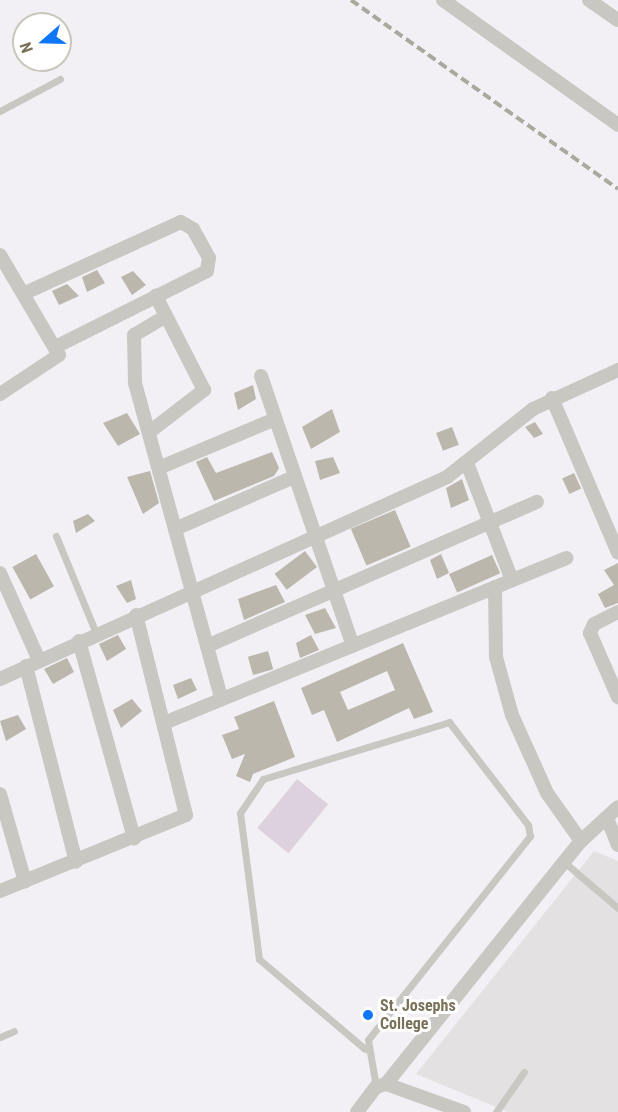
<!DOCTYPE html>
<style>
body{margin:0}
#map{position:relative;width:618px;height:1112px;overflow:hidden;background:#f2f0f5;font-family:"Roboto Condensed",sans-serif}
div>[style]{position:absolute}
.built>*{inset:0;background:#e3e1e2}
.green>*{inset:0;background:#dcd1dc;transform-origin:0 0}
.building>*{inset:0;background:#bbb7ac;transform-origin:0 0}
.service>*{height:7px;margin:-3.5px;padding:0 3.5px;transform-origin:3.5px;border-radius:3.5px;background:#c9c7c1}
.minor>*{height:14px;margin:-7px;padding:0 7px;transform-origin:7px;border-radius:7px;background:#c9c7c1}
.rail>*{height:4px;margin-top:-2px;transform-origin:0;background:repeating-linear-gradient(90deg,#aba89d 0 9px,transparent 0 13.5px)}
.dots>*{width:16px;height:16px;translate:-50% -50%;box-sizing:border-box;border:3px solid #fff;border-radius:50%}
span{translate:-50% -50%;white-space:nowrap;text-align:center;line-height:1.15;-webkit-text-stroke:6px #fff;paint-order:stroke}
.poi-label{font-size:16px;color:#797158;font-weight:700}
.left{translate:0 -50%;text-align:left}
.north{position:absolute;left:12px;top:12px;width:60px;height:60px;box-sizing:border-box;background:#fff;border:2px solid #c9c6bc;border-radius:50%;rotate:250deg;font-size:16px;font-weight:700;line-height:24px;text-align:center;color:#797158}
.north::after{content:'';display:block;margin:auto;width:21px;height:27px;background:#0f77f6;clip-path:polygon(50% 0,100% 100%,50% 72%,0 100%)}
</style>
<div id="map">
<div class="built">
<i style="clip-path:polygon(594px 851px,618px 861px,618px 1112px,508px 1112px,416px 1074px)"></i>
</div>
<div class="green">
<i style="left:297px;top:779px;width:40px;height:63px;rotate:39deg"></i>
</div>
<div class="building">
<i style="clip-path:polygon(97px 270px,105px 283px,87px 292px,82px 277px)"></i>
<i style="clip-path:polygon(133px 271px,146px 285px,132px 295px,121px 277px)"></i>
<i style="clip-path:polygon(67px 284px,79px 296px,59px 305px,52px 291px)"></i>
<i style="clip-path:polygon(253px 385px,256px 399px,238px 410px,234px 393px)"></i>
<i style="clip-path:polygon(332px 409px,340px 432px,311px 449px,302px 427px)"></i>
<i style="clip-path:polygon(127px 413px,140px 434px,118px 446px,103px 423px)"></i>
<i style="clip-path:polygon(535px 422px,543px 434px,534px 438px,525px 427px)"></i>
<i style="left:452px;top:427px;width:19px;height:17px;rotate:69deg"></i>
<i style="clip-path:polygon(272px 452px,279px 468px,274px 476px,214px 501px,196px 462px,207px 457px,216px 473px)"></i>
<i style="clip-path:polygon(333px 457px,340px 473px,320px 480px,315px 461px)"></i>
<i style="clip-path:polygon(150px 471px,159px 503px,143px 514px,127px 477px)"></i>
<i style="left:574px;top:473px;width:17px;height:13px;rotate:65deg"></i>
<i style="clip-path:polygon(462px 479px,469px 500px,451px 508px,446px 488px)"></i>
<i style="left:395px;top:510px;width:40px;height:48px;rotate:67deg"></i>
<i style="clip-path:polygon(88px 514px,95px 521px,76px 533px,73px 521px)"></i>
<i style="left:305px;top:551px;width:20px;height:38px;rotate:53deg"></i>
<i style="left:36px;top:554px;width:37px;height:27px;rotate:61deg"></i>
<i style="clip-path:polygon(441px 554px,449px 573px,437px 579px,430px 560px)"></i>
<i style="left:492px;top:555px;width:20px;height:47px;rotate:66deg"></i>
<i style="clip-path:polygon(618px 563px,618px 603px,605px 608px,598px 594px,614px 585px,604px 570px)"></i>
<i style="clip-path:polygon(131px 580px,136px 599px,127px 603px,116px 586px)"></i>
<i style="clip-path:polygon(276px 585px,285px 602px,244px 620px,238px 599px)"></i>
<i style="clip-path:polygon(325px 608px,336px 628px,315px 634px,305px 615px)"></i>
<i style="clip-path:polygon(118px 635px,126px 649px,107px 661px,99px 644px)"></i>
<i style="clip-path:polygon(311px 635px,319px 650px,300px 658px,296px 643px)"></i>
<i style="clip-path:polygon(evenodd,403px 643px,433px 712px,414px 719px,409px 708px,337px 742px,324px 710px,312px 715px,301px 688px,403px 643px,387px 671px,395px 690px,348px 710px,340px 692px,387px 671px)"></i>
<i style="left:268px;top:651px;width:19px;height:21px;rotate:74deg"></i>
<i style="clip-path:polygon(67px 658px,74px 672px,53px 684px,44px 669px)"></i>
<i style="clip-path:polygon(191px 678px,197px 690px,178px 699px,173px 685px)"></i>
<i style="clip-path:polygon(132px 699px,142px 711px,121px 728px,113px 710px)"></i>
<i style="clip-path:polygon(274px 701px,295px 757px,253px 774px,250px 782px,236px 776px,245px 754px,232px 759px,222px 735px,239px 729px,234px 717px)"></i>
<i style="clip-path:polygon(18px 715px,26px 729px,6px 741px,0 721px)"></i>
</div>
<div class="service">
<i style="left:0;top:111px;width:68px;rotate:-28.1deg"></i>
<i style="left:56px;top:536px;width:105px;rotate:67.6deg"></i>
<i style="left:564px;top:862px;width:71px;rotate:40.4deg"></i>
<i style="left:0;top:1037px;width:15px;rotate:-23deg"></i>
<i style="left:365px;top:1049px;width:139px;rotate:-139.7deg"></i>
<i style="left:259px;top:959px;width:147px;rotate:-97.4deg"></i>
<i style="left:240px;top:813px;width:41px;rotate:-55.9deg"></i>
<i style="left:263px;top:779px;width:195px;rotate:-17deg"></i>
<i style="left:449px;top:722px;width:130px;rotate:52.5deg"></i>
<i style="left:528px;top:825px;width:11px;rotate:80deg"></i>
<i style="left:530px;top:836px;width:260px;rotate:128.5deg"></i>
<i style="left:368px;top:1040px;width:48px;rotate:80.3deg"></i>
<i style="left:496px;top:1112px;width:49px;rotate:-55deg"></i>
</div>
<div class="minor">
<i style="left:443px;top:0;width:215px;rotate:35.5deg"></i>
<i style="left:589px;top:0;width:35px;rotate:35deg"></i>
<i style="left:0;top:255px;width:116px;rotate:59.5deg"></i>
<i style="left:59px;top:355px;width:71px;rotate:146.5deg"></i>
<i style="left:25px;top:293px;width:171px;rotate:-24.5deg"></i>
<i style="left:181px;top:222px;width:14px;rotate:30deg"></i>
<i style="left:193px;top:229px;width:33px;rotate:61deg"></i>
<i style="left:209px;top:258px;width:13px;rotate:99deg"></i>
<i style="left:207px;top:271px;width:168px;rotate:153.4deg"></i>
<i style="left:166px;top:316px;width:37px;rotate:149deg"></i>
<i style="left:134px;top:335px;width:48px;rotate:88.8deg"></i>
<i style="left:135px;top:383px;width:327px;rotate:74.7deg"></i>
<i style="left:261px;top:376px;width:285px;rotate:71.2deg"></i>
<i style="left:552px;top:398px;width:168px;rotate:66.9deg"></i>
<i style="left:152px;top:430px;width:66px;rotate:-37.6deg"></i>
<i style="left:204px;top:390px;width:106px;rotate:-117.1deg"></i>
<i style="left:467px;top:463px;width:125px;rotate:69deg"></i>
<i style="left:161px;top:467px;width:124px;rotate:-22.8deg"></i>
<i style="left:175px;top:529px;width:130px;rotate:-23.6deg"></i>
<i style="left:0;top:573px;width:95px;rotate:65.9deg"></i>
<i style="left:495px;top:587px;width:70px;rotate:89.2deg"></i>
<i style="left:496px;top:657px;width:60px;rotate:74.6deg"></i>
<i style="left:512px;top:715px;width:85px;rotate:65.8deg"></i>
<i style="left:547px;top:793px;width:59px;rotate:54.7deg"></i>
<i style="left:618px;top:612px;width:27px;rotate:153deg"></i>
<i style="left:594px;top:624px;width:10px;rotate:114deg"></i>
<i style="left:590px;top:633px;width:70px;rotate:66.4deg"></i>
<i style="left:79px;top:641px;width:205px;rotate:74.4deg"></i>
<i style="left:207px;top:646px;width:360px;rotate:-23.6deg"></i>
<i style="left:26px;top:666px;width:202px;rotate:75.7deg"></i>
<i style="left:0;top:679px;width:491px;rotate:-24.3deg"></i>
<i style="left:447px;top:477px;width:110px;rotate:-38.3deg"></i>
<i style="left:533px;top:409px;width:94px;rotate:-24.6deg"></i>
<i style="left:164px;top:723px;width:435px;rotate:-22.3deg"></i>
<i style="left:0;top:794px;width:91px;rotate:74.1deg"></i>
<i style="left:607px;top:818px;width:29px;rotate:68deg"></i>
<i style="left:0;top:891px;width:201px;rotate:-22.2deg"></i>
<i style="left:186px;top:815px;width:206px;rotate:-104deg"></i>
<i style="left:386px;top:1084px;width:312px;rotate:-51.3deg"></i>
<i style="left:581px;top:841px;width:50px;rotate:-42.6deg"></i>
<i style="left:357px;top:1112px;width:31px;rotate:-53deg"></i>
<i style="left:376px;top:1087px;width:10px;rotate:-17deg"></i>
<i style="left:386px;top:1084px;width:83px;rotate:19.7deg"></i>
</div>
<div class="rail">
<i style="left:351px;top:0;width:327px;rotate:35.3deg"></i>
</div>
<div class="dots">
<i style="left:368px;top:1015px;background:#0f77f6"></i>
</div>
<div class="poi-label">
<span class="left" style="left:380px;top:1015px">St. Josephs<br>College</span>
</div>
<div class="north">N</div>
</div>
